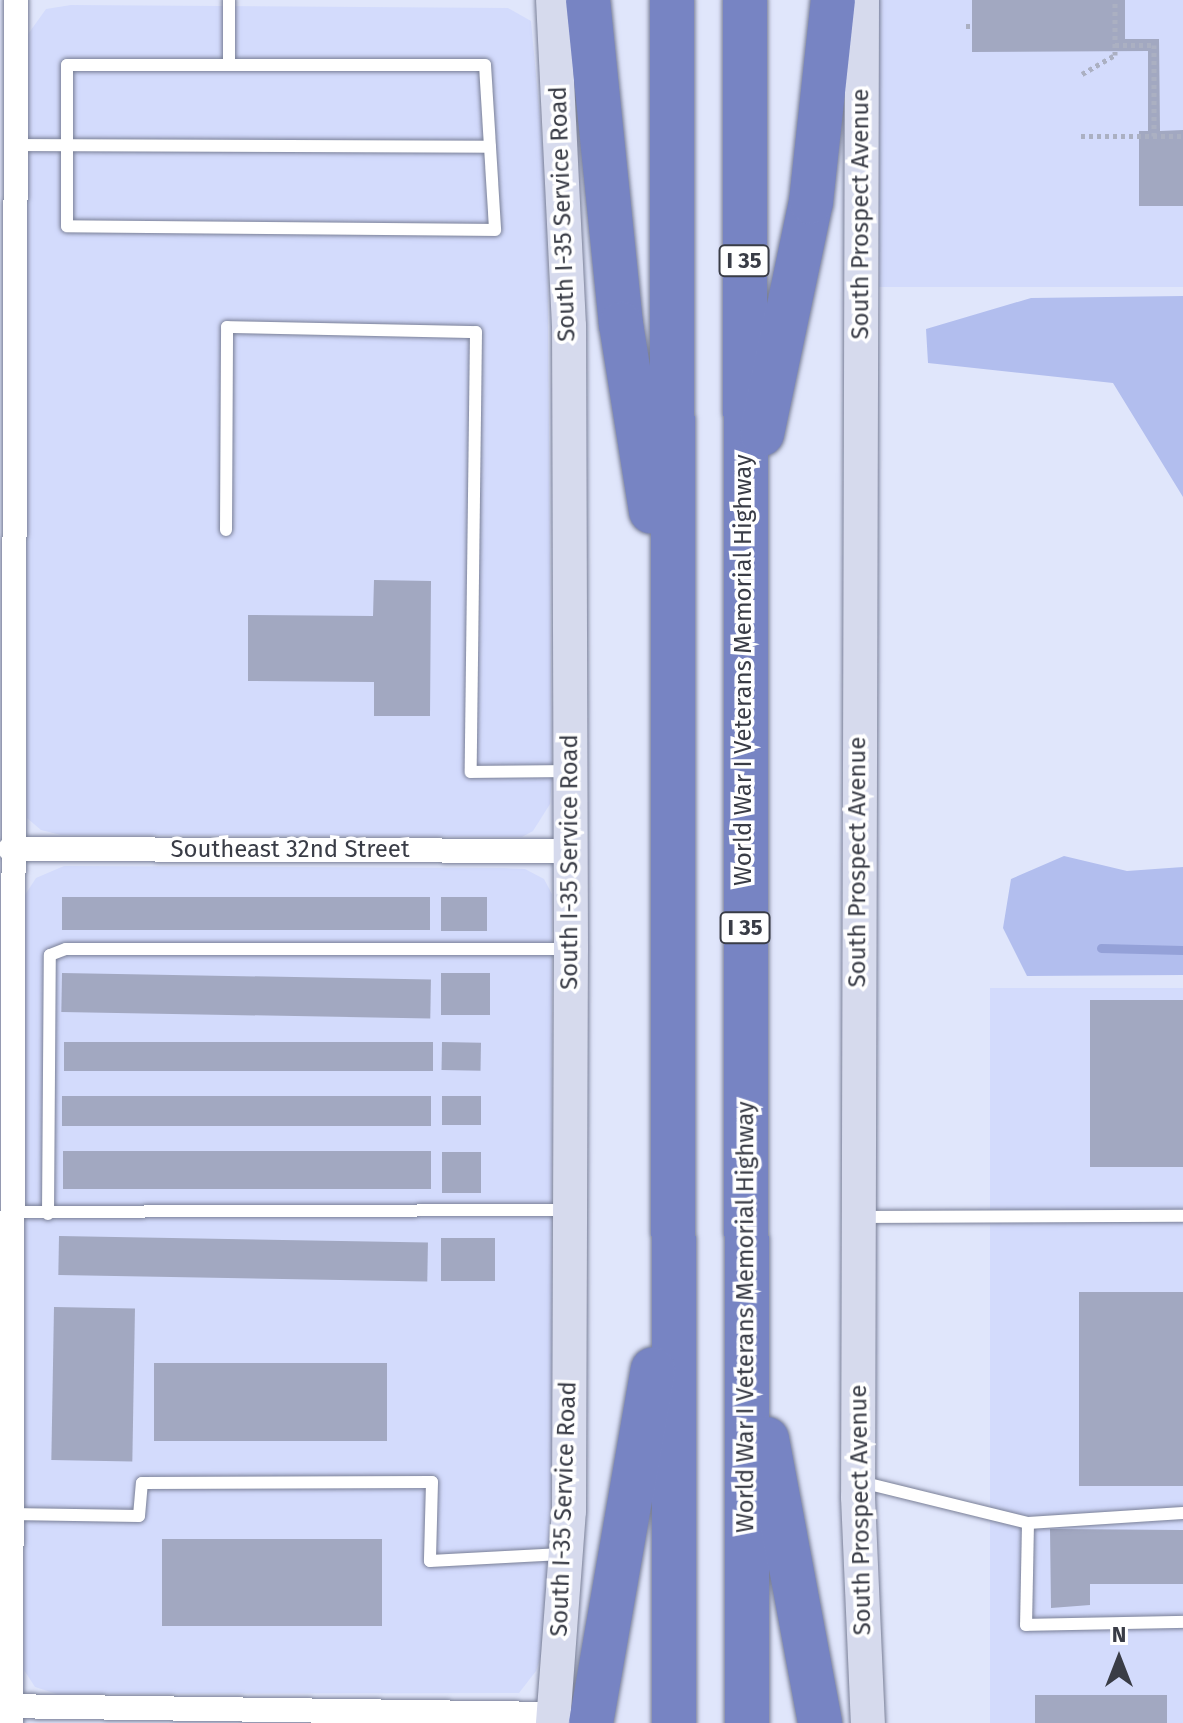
<!DOCTYPE html>
<style>
body{margin:0}
#map{position:relative;width:1183px;height:1723px;overflow:hidden;background:#e0e6fb;font-family:"Fira Sans",sans-serif}
div>[style]{position:absolute}
.built>*{inset:0;background:#d3dbfc;transform-origin:0 0}
.green>*{inset:0;background:#b2beee}
.stream>*{height:9px;margin:-4.5px;padding:0 4.5px;transform-origin:4.5px;border-radius:4.5px;background:#94a1d8}
.building>*{inset:0;background:#a2a8c1;transform-origin:0 0}
.path>*{height:5px;margin-top:-2.5px;transform-origin:0;background:repeating-linear-gradient(90deg,#abb0c2 0 4px,transparent 0 8px)}
.roads{filter:drop-shadow(0 0 2px #797f96) drop-shadow(0 0 2px #797f96)}
.lane>*{height:12px;margin:-6px;padding:0 6px;transform-origin:6px;border-radius:6px;background:#fff}
.street>*{height:24px;margin:-12px;padding:0 12px;transform-origin:12px;border-radius:12px;background:#fff}
.secondary>*{height:34px;margin:-17px;padding:0 17px;transform-origin:17px;border-radius:17px;background:#d6daed}
.highway>*{height:44px;margin:-22px;padding:0 22px;transform-origin:22px;border-radius:22px;background:#7784c3}
span{translate:-50% -50%;white-space:nowrap;text-align:center;line-height:1.15;-webkit-text-stroke:7px #fff;paint-order:stroke}
.shield-label span{padding:2px 6px;background:#fff;border:2px solid;border-radius:6px;-webkit-text-stroke-width:0}
.shield-label{font-size:22px;color:#393c46;font-weight:700}
.street-label{font-size:24px;color:#393c46}
.north{position:absolute;left:1079px;top:1619px;width:80px;height:80px;-webkit-text-stroke:6px #fff;paint-order:stroke;rotate:0deg;font-size:22px;font-weight:700;line-height:32px;text-align:center;color:#393c46}
.north::after{content:'';display:block;margin:auto;width:28px;height:36px;background:#393c46;clip-path:polygon(50% 0,100% 100%,50% 72%,0 100%)}
</style>
<div id="map">
<div class="built">
<i style="left:879px;top:0;width:304px;height:287px"></i>
<i style="clip-path:polygon(71px 5px,508px 8px,531px 21px,547px 192px,552px 778px,550px 804px,533px 831px,522px 837px,61px 835px,41px 830px,27px 818px,26px 37px,46px 9px)"></i>
<i style="clip-path:polygon(64px 866px,504px 868px,525px 869px,544px 879px,552px 894px,552px 1465px,544px 1648px,536px 1671px,519px 1693px,57px 1694px,35px 1687px,24px 1670px,25px 895px,36px 878px)"></i>
<i style="left:1183px;top:988px;width:735px;height:193px;rotate:90deg"></i>
</div>
<div class="green">
<i style="clip-path:polygon(1183px 296px,1183px 497px,1113px 383px,928px 363px,926px 329px,1031px 298px)"></i>
<i style="clip-path:polygon(1064px 856px,1127px 871px,1183px 867px,1183px 975px,1027px 976px,1003px 928px,1011px 879px)"></i>
</div>
<div class="stream">
<i style="left:1101px;top:948px;width:82px;rotate:1.4deg"></i>
</div>
<div class="building">
<i style="clip-path:polygon(972px 0,1125px 0,1125px 39px,1159px 39px,1160px 131px,1183px 130px,1183px 206px,1139px 206px,1139px 131px,1148px 131px,1148px 51px,972px 52px)"></i>
<i style="clip-path:polygon(374px 580px,431px 581px,430px 716px,374px 716px,374px 682px,248px 681px,248px 615px,373px 616px)"></i>
<i style="left:62px;top:897px;width:368px;height:33px"></i>
<i style="left:441px;top:897px;width:46px;height:34px"></i>
<i style="left:62px;top:973px;width:369px;height:39px;rotate:1deg"></i>
<i style="left:441px;top:973px;width:49px;height:42px"></i>
<i style="left:1183px;top:1000px;width:167px;height:93px;rotate:90deg"></i>
<i style="left:64px;top:1042px;width:369px;height:29px"></i>
<i style="left:442px;top:1042px;width:39px;height:28px;rotate:1deg"></i>
<i style="left:62px;top:1096px;width:369px;height:30px"></i>
<i style="left:442px;top:1096px;width:39px;height:29px"></i>
<i style="left:63px;top:1151px;width:368px;height:38px"></i>
<i style="left:442px;top:1152px;width:39px;height:41px"></i>
<i style="left:59px;top:1236px;width:369px;height:39px;rotate:1deg"></i>
<i style="left:441px;top:1238px;width:54px;height:43px"></i>
<i style="left:1079px;top:1292px;width:104px;height:194px"></i>
<i style="left:54px;top:1307px;width:81px;height:153px;rotate:1deg"></i>
<i style="left:154px;top:1363px;width:233px;height:78px"></i>
<i style="clip-path:polygon(1050px 1529px,1183px 1530px,1183px 1584px,1090px 1584px,1090px 1605px,1051px 1608px)"></i>
<i style="left:162px;top:1539px;width:220px;height:87px"></i>
<i style="left:1035px;top:1695px;width:132px;height:28px"></i>
</div>
<div class="path">
<i style="left:966px;top:26px;width:6px"></i>
<i style="left:1115px;top:45px;width:39px"></i>
<i style="left:1154px;top:45px;width:91px;rotate:90deg"></i>
<i style="left:1082px;top:74px;width:38px;rotate:-30deg"></i>
<i style="left:1115px;top:55px;width:55px;rotate:-90deg"></i>
<i style="left:1081px;top:136px;width:102px"></i>
</div>
<div class="roads">
<div class="lane">
<i style="left:229px;top:0;width:65px;rotate:90deg"></i>
<i style="left:67px;top:65px;width:418px"></i>
<i style="left:485px;top:65px;width:165px;rotate:86.5deg"></i>
<i style="left:495px;top:230px;width:428px;rotate:-179.5deg"></i>
<i style="left:67px;top:226px;width:161px;rotate:-90deg"></i>
<i style="left:15px;top:145px;width:475px;rotate:0.2deg"></i>
<i style="left:226px;top:530px;width:203px;rotate:-89.7deg"></i>
<i style="left:227px;top:327px;width:249px;rotate:1.2deg"></i>
<i style="left:476px;top:332px;width:440px;rotate:90.7deg"></i>
<i style="left:471px;top:772px;width:96px;rotate:-0.6deg"></i>
<i style="left:10px;top:1212px;width:556px;rotate:-0.21deg"></i>
<i style="left:48px;top:1214px;width:259px;rotate:-89.6deg"></i>
<i style="left:50px;top:955px;width:17px;rotate:-21deg"></i>
<i style="left:66px;top:949px;width:501px"></i>
<i style="left:862px;top:1217px;width:321px;rotate:-0.2deg"></i>
<i style="left:861px;top:1482px;width:172px;rotate:13.8deg"></i>
<i style="left:1028px;top:1523px;width:155px;rotate:-3.7deg"></i>
<i style="left:10px;top:1514px;width:129px;rotate:0.9deg"></i>
<i style="left:139px;top:1516px;width:33px;rotate:-85deg"></i>
<i style="left:142px;top:1483px;width:290px;rotate:-0.2deg"></i>
<i style="left:432px;top:1482px;width:79px;rotate:91.5deg"></i>
<i style="left:430px;top:1561px;width:132px;rotate:-3deg"></i>
<i style="left:1028px;top:1523px;width:102px;rotate:91.1deg"></i>
<i style="left:1026px;top:1625px;width:157px;rotate:-1.1deg"></i>
</div>
<div class="street">
<i style="left:10px;top:849px;width:560px;rotate:0.2deg"></i>
<i style="left:0;top:1706px;width:554px;rotate:0.83deg"></i>
<i style="left:11px;top:1723px;width:1723px;rotate:-89.83deg"></i>
</div>
<div class="secondary">
<i style="left:862px;top:0;width:1497px;rotate:90.15deg"></i>
<i style="left:858px;top:1497px;width:226px;rotate:87.5deg"></i>
<i style="left:553px;top:1723px;width:213px;rotate:-85.7deg"></i>
<i style="left:569px;top:1511px;width:562px;rotate:-89.8deg"></i>
<i style="left:571px;top:949px;width:623px;rotate:-90.18deg"></i>
<i style="left:569px;top:326px;width:326px;rotate:-92.8deg"></i>
</div>
<div class="highway">
<i style="left:588px;top:0;width:326px;rotate:84.2deg"></i>
<i style="left:621px;top:324px;width:190px;rotate:80.9deg"></i>
<i style="left:672px;top:0;width:1723px;rotate:89.93deg"></i>
<i style="left:745px;top:0;width:1723px;rotate:89.93deg"></i>
<i style="left:762px;top:434px;width:237px;rotate:-78.1deg"></i>
<i style="left:811px;top:202px;width:203px;rotate:-83.8deg"></i>
<i style="left:767px;top:1439px;width:289px;rotate:79.4deg"></i>
<i style="left:591px;top:1723px;width:359px;rotate:-80.1deg"></i>
</div>
</div>
<div class="shield-label">
<span style="left:744px;top:261px">I 35</span>
<span style="left:745px;top:928px">I 35</span>
</div>
<div class="street-label">
<span style="left:563px;top:214px;rotate:-92deg">South I-35 Service Road</span>
<span style="left:861px;top:214px;rotate:-90deg">South Prospect Avenue</span>
<span style="left:744px;top:670px;rotate:-90deg">World War I Veterans Memorial Highway</span>
<span style="left:290px;top:850px">Southeast 32nd Street</span>
<span style="left:570px;top:862px;rotate:-90deg">South I-35 Service Road</span>
<span style="left:858px;top:862px;rotate:-90deg">South Prospect Avenue</span>
<span style="left:746px;top:1317px;rotate:-90deg">World War I Veterans Memorial Highway</span>
<span style="left:564px;top:1509px;rotate:-88deg">South I-35 Service Road</span>
<span style="left:861px;top:1510px;rotate:-91deg">South Prospect Avenue</span>
</div>
<div class="north">N</div>
</div>
